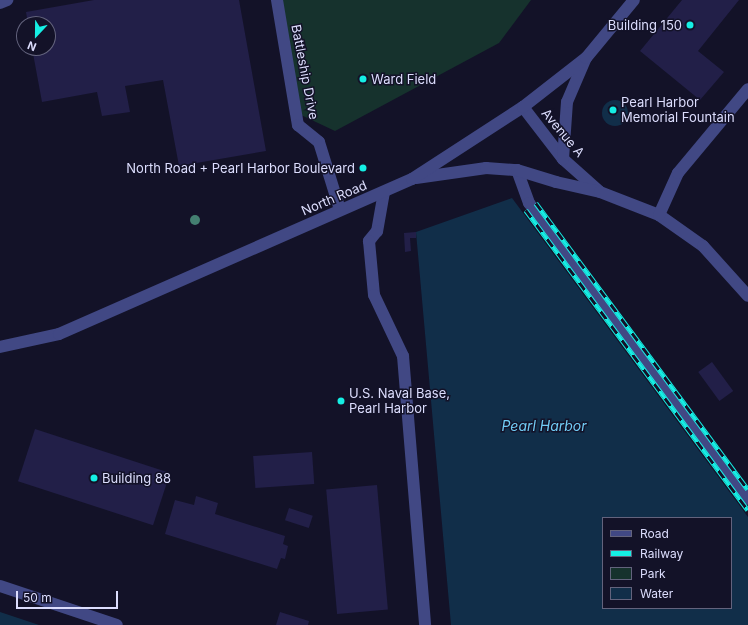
<!DOCTYPE html>
<style>
body{margin:0}
#map{position:relative;width:748px;height:625px;overflow:hidden;background:#131228;font-family:Inter,sans-serif}
div>[style]{position:absolute}
.green>*{inset:0;background:#16322d}
.water>*{inset:0;background:#112e49}
.round{border-radius:50%}
.building>*{inset:0;background:#221f48;transform-origin:0 0}
.minor>*{height:12px;margin:-6px;padding:0 6px;transform-origin:6px;border-radius:6px;background:#414884}
.rail>*{height:4.5px;margin-top:-2.25px;transform-origin:0;background:repeating-linear-gradient(90deg,#131228 0 9px,#15efe4 0 18px);box-sizing:border-box;border-block:1px solid #15efe4}
.trees>*{width:10px;height:10px;margin:-5px;border-radius:50%;background:#447f71}
.dots>*{width:11px;height:11px;translate:-50% -50%;box-sizing:border-box;border:2px solid #131228;border-radius:50%}
span{translate:-50% -50%;white-space:nowrap;text-align:center;line-height:1.15;-webkit-text-stroke:3px #131228;paint-order:stroke}
.poi-label{font-size:13px;color:#dcddfd}
.right{translate:-100% -50%;text-align:right}
.left{translate:0 -50%;text-align:left}
.street-label{font-size:13px;color:#dcddfd}
.water-label{font-size:14px;color:#71ccf5;font-style:italic}
.legend{position:absolute;left:602px;top:517px;width:130px;height:92px;box-sizing:border-box;background:#131228;border:1px solid #63637d;margin:0;padding:5px 7px;list-style:none;font-size:12px;color:#dcddfd}
.legend li{display:flex;align-items:center;gap:8px;height:20px}
.legend b{width:20px;border:1px solid #63637d}
.north{position:absolute;left:16px;top:16px;width:40px;height:40px;box-sizing:border-box;background:#131228;border:1px solid #63637d;border-radius:50%;rotate:202deg;font-size:11px;font-weight:700;line-height:16px;text-align:center;color:#dcddfd}
.north::after{content:'';display:block;margin:auto;width:14px;height:18px;background:#15efe4;clip-path:polygon(50% 0,100% 100%,50% 72%,0 100%)}
.scale{position:absolute;left:16px;top:591px;width:102px;height:18px;box-sizing:border-box;border:2px solid #dcddfd;border-top:0;padding-left:5px;font-size:12px;line-height:14px;white-space:nowrap;color:#dcddfd;-webkit-text-stroke:3px #131228;paint-order:stroke}
</style>
<div id="map">
<div class="green">
<i style="clip-path:polygon(282px 0,531px 0,499px 43px,335px 131px,301px 115px)"></i>
</div>
<div class="water">
<i class="round" style="left:602px;top:100px;width:26px;height:26px"></i>
<i style="clip-path:polygon(evenodd,512px 198px,748px 517px,748px 625px,451px 625px,416px 232px,512px 198px,603px 518px,731px 518px,731px 608px,603px 608px,603px 518px)"></i>
<i style="clip-path:polygon(0 612px,39px 625px,0 625px)"></i>
</div>
<div class="building">
<i style="clip-path:polygon(94px 0,239px 0,266px 151px,179px 166px,163px 80px,125px 86px,130px 112px,102px 116px,97px 92px,42px 102px,32px 48px,48px 48px,48px 24px,28px 24px,26px 12px)"></i>
<i style="clip-path:polygon(682px 0,739px 0,698px 51px,724px 72px,700px 100px,640px 51px)"></i>
<i style="clip-path:polygon(416px 232px,416px 238px,410px 238px,411px 251px,405px 252px,404px 233px)"></i>
<i style="left:712px;top:362px;width:36px;height:17px;rotate:54deg"></i>
<i style="left:35px;top:429px;width:142px;height:55px;rotate:18deg"></i>
<i style="left:312px;top:452px;width:32px;height:59px;rotate:86deg"></i>
<i style="left:377px;top:485px;width:125px;height:51px;rotate:85deg"></i>
<i style="clip-path:polygon(196px 496px,218px 503px,215px 514px,285px 536px,283px 544px,288px 546px,285px 559px,281px 558px,277px 569px,165px 534px,175px 500px,194px 505px)"></i>
<i style="left:289px;top:508px;width:25px;height:13px;rotate:18deg"></i>
<i style="clip-path:polygon(280px 612px,309px 621px,308px 625px,276px 625px)"></i>
</div>
<div class="minor">
<i style="left:277px;top:0;width:127px;rotate:80.5deg"></i>
<i style="left:298px;top:125px;width:27px;rotate:39deg"></i>
<i style="left:319px;top:142px;width:71px;rotate:72.8deg"></i>
<i style="left:0;top:3px;width:8px;rotate:-23deg"></i>
<i style="left:523px;top:107px;width:66px;rotate:52.4deg"></i>
<i style="left:563px;top:159px;width:48px;rotate:41.6deg"></i>
<i style="left:563px;top:159px;width:57px;rotate:-86deg"></i>
<i style="left:567px;top:102px;width:46px;rotate:-66.8deg"></i>
<i style="left:517px;top:170px;width:35px;rotate:70deg"></i>
<i style="left:529px;top:203px;width:368px;rotate:53.5deg"></i>
<i style="left:416px;top:178px;width:71px;rotate:-8.1deg"></i>
<i style="left:486px;top:168px;width:31px;rotate:4deg"></i>
<i style="left:517px;top:170px;width:41px;rotate:17.1deg"></i>
<i style="left:556px;top:182px;width:45px;rotate:12.8deg"></i>
<i style="left:600px;top:192px;width:63px;rotate:21.3deg"></i>
<i style="left:659px;top:215px;width:54px;rotate:35.2deg"></i>
<i style="left:703px;top:246px;width:67px;rotate:48deg"></i>
<i style="left:384px;top:192px;width:40px;rotate:100deg"></i>
<i style="left:377px;top:231px;width:13px;rotate:129deg"></i>
<i style="left:369px;top:241px;width:54px;rotate:84.7deg"></i>
<i style="left:374px;top:295px;width:68px;rotate:64.6deg"></i>
<i style="left:403px;top:356px;width:270px;rotate:85.3deg"></i>
<i style="left:659px;top:215px;width:46px;rotate:-65.7deg"></i>
<i style="left:678px;top:173px;width:109px;rotate:-50.2deg"></i>
<i style="left:0;top:347px;width:60px;rotate:-12.4deg"></i>
<i style="left:59px;top:334px;width:386px;rotate:-23.7deg"></i>
<i style="left:412px;top:179px;width:132px;rotate:-33deg"></i>
<i style="left:523px;top:107px;width:80px;rotate:-37.9deg"></i>
<i style="left:586px;top:58px;width:75px;rotate:-50.4deg"></i>
<i style="left:0;top:586px;width:123px;rotate:18.4deg"></i>
</div>
<div class="rail">
<i style="left:536px;top:203px;width:356px;rotate:53.5deg"></i>
<i style="left:526px;top:210px;width:373px;rotate:53.5deg"></i>
</div>
<div class="trees">
<i style="left:195px;top:220px"></i>
</div>
<div class="dots">
<i style="left:690px;top:25px;background:#15efe4"></i>
<i style="left:363px;top:79px;background:#15efe4"></i>
<i style="left:613px;top:110px;background:#15efe4"></i>
<i style="left:363px;top:168px;background:#15efe4"></i>
<i style="left:341px;top:401px;background:#15efe4"></i>
<i style="left:94px;top:478px;background:#15efe4"></i>
</div>
<div class="poi-label">
<span class="right" style="left:682px;top:25px">Building 150</span>
<span class="left" style="left:371px;top:79px">Ward Field</span>
<span class="left" style="left:621px;top:110px">Pearl Harbor<br>Memorial Fountain</span>
<span class="right" style="left:355px;top:168px">North Road + Pearl Harbor Boulevard</span>
<span class="left" style="left:349px;top:401px">U.S. Naval Base,<br>Pearl Harbor</span>
<span class="left" style="left:102px;top:478px">Building 88</span>
</div>
<div class="street-label">
<span style="left:305px;top:72px;rotate:79deg">Battleship Drive</span>
<span style="left:563px;top:133px;rotate:50deg">Avenue A</span>
<span style="left:334px;top:198px;rotate:-23deg">North Road</span>
</div>
<div class="water-label">
<span style="left:544px;top:426px">Pearl Harbor</span>
</div>
<ul class="legend">
<li><b style="height:5px;background:#414884"></b>Road</li>
<li><b style="height:5px;background:#15efe4"></b>Railway</li>
<li><b style="height:11px;background:#16322d"></b>Park</li>
<li><b style="height:11px;background:#112e49"></b>Water</li>
</ul>
<div class="north">N</div>
<div class="scale">50 m</div>
</div>
